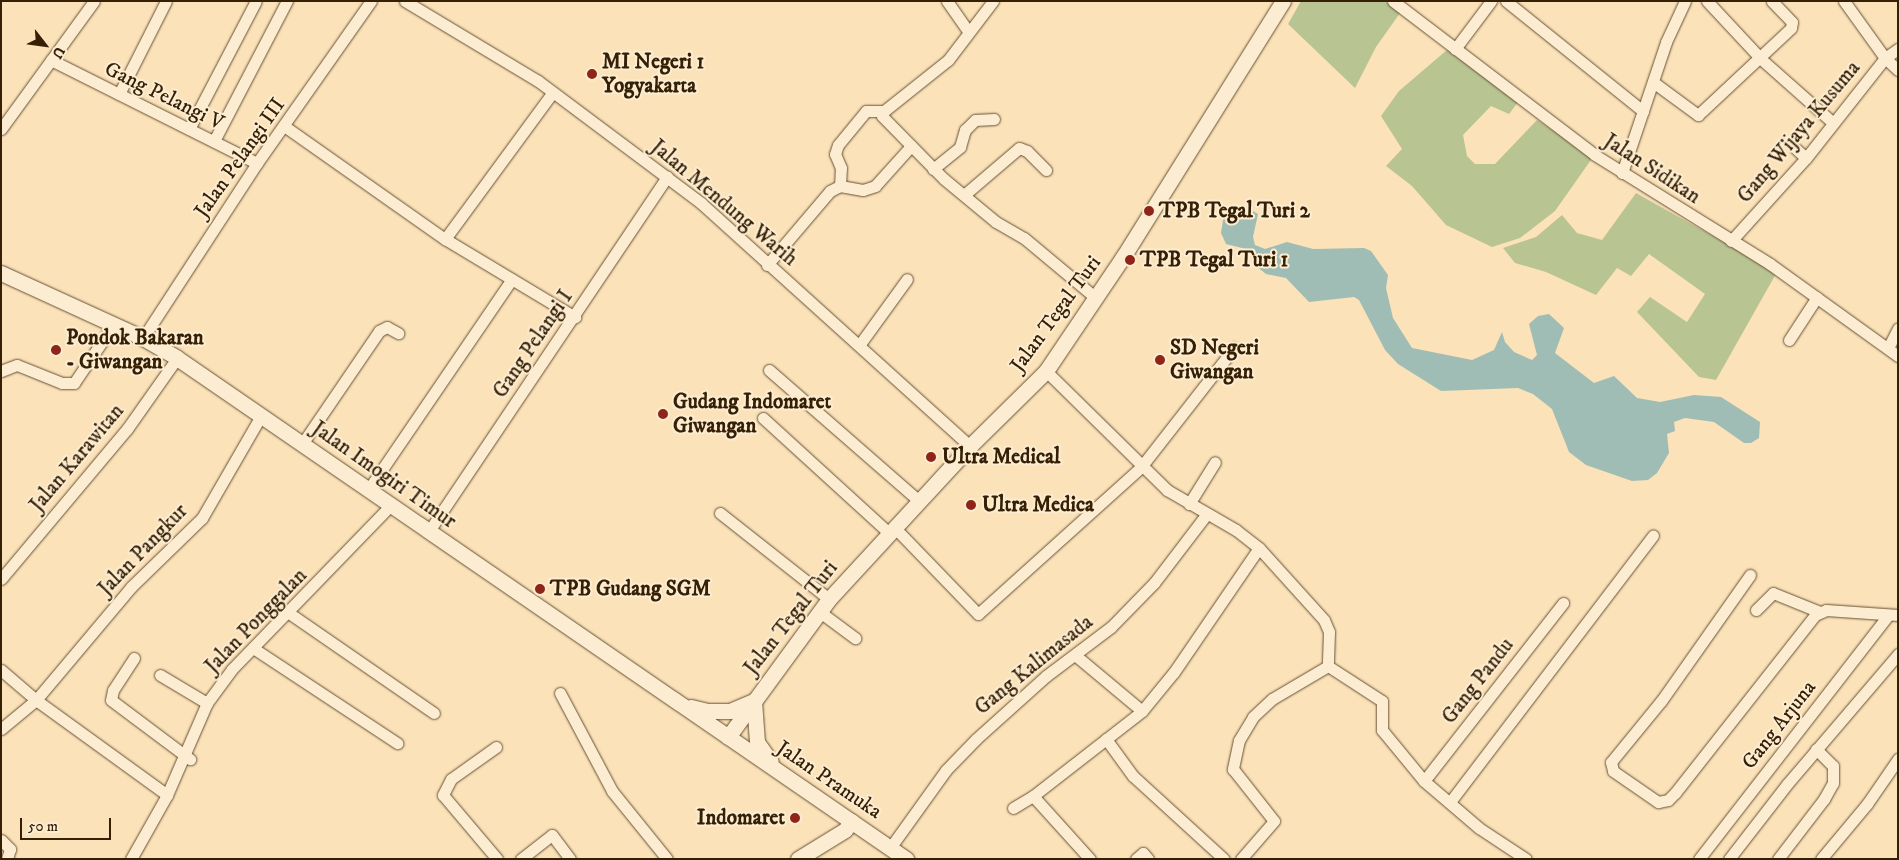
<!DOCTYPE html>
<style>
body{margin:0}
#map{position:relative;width:1899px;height:860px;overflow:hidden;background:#fbe2b9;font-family:"IM FELL DW Pica",serif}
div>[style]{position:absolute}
.green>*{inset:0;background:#b9c493}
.water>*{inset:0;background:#9fbdb4}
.roads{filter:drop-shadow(0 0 1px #665032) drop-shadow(0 0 1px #665032)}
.street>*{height:11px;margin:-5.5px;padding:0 5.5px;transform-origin:5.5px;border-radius:5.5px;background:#fcecd2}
.secondary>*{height:15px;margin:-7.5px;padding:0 7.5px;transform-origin:7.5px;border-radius:7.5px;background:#fcecd2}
.dots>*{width:14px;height:14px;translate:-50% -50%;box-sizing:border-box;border:2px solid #fcecd2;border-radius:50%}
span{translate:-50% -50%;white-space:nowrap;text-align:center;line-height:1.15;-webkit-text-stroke:4px #fcecd2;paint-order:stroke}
.poi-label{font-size:21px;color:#352005;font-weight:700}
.left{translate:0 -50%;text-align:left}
.right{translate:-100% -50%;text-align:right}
.street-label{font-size:21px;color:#352005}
.frame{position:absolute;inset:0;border:2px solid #352005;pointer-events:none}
.north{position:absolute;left:20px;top:20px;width:50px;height:50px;-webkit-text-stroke:4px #fcecd2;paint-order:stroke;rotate:120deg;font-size:14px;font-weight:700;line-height:20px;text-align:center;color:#352005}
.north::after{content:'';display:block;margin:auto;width:18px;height:22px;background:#352005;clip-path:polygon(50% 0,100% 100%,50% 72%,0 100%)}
.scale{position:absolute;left:20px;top:818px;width:91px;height:22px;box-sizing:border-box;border:2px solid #352005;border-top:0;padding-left:6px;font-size:15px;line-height:18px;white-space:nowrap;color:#352005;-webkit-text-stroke:4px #fcecd2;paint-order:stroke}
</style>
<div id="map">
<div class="green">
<i style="clip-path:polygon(1301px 1px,1385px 1px,1400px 13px,1376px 47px,1355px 88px,1288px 24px)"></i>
<i style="clip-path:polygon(1447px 50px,1518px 102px,1509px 114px,1491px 106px,1463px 135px,1467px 156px,1475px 164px,1495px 164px,1537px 120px,1593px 157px,1555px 211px,1520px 238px,1492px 247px,1446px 225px,1412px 186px,1386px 166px,1402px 149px,1381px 116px,1399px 91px)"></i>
<i style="clip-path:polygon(1636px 193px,1777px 272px,1716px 380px,1699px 377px,1637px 312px,1650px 297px,1687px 322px,1705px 294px,1649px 254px,1631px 276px,1617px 268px,1596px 295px,1546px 272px,1515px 263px,1503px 248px,1536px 237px,1562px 215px,1577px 233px,1602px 240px)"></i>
</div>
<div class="water">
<i style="clip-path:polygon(1246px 207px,1258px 214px,1253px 237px,1255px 245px,1265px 249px,1287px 242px,1313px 249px,1364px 248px,1371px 251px,1388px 275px,1386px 288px,1393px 318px,1412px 348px,1472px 360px,1494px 350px,1502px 332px,1505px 342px,1514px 352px,1532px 360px,1537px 355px,1529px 324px,1538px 316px,1549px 314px,1564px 328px,1555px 353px,1594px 383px,1614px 376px,1637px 398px,1660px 402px,1694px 395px,1721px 397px,1760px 422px,1759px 438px,1751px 443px,1744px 443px,1714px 422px,1685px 418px,1674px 422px,1675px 431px,1667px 434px,1669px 453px,1657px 473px,1648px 480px,1632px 481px,1586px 465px,1569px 452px,1552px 409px,1533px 394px,1518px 388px,1441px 391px,1398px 364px,1385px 350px,1359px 300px,1354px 297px,1309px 302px,1286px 278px,1266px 274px,1256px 266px,1250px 250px,1226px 244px,1221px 233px,1223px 220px,1232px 209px)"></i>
</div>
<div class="roads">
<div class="street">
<i style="left:405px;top:1px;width:155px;rotate:31deg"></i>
<i style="left:538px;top:81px;width:204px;rotate:36.8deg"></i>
<i style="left:701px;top:203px;width:363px;rotate:42.1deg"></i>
<i style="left:947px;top:1px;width:37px;rotate:55deg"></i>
<i style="left:993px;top:1px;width:74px;rotate:127.3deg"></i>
<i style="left:948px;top:60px;width:82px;rotate:141.4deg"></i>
<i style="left:884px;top:111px;width:5px;rotate:112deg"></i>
<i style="left:882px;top:116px;width:88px;rotate:45.5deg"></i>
<i style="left:944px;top:179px;width:67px;rotate:39.6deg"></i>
<i style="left:996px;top:222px;width:32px;rotate:30deg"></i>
<i style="left:1024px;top:238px;width:94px;rotate:39.8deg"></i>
<i style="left:1393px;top:1px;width:254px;rotate:37.3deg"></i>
<i style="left:1595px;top:155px;width:206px;rotate:31.9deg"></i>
<i style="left:1770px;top:264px;width:158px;rotate:35.7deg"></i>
<i style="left:1506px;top:1px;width:176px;rotate:38.8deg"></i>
<i style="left:1707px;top:1px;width:79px;rotate:47deg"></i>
<i style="left:1761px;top:59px;width:96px;rotate:41.6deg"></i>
<i style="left:1844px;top:1px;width:70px;rotate:54.3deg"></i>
<i style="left:1885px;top:58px;width:18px;rotate:43deg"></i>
<i style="left:1455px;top:49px;width:60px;rotate:-53.1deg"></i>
<i style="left:51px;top:60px;width:230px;rotate:26.6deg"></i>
<i style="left:1653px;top:82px;width:56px;rotate:36.3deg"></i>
<i style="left:1698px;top:115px;width:127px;rotate:-43.1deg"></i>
<i style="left:1791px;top:28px;width:6px;rotate:-81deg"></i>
<i style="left:1792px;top:22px;width:29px;rotate:-134deg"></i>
<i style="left:119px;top:94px;width:104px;rotate:-63.2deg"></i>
<i style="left:284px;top:126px;width:197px;rotate:35.1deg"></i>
<i style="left:445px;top:239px;width:152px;rotate:31deg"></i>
<i style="left:1px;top:129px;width:158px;rotate:-54deg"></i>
<i style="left:189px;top:129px;width:144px;rotate:-62.4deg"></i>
<i style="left:214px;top:141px;width:158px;rotate:-62.5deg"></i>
<i style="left:1796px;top:149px;width:13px;rotate:42deg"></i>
<i style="left:933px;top:169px;width:35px;rotate:-39deg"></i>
<i style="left:960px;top:147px;width:18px;rotate:-74deg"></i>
<i style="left:965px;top:130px;width:14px;rotate:-45deg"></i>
<i style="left:975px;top:120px;width:19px;rotate:-3deg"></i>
<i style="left:1622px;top:173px;width:138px;rotate:-71.4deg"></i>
<i style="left:1666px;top:42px;width:45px;rotate:-65.1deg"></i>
<i style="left:840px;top:186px;width:18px;rotate:-87deg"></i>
<i style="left:841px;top:168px;width:15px;rotate:-113deg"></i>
<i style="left:835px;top:154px;width:9px;rotate:-72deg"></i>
<i style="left:838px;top:145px;width:44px;rotate:-50.5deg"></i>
<i style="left:866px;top:111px;width:18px"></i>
<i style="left:964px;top:195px;width:72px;rotate:-40.5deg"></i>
<i style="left:1019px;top:148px;width:9px;rotate:21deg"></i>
<i style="left:1027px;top:151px;width:27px;rotate:45deg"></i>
<i style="left:445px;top:239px;width:182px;rotate:-53.7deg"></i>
<i style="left:1731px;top:241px;width:112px;rotate:-47.9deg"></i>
<i style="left:1806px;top:158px;width:127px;rotate:-51.7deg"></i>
<i style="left:1885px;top:58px;width:16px;rotate:-35deg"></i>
<i style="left:767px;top:265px;width:97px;rotate:-49.6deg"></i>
<i style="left:830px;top:191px;width:11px;rotate:-27deg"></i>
<i style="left:840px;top:186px;width:23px;rotate:10deg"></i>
<i style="left:863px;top:190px;width:13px;rotate:-18deg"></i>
<i style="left:875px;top:186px;width:54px;rotate:-48deg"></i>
<i style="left:143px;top:338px;width:209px;rotate:-56.9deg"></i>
<i style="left:257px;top:163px;width:198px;rotate:-54.9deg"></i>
<i style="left:1789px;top:340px;width:51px;rotate:-56.9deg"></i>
<i style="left:860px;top:344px;width:80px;rotate:-54.1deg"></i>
<i style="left:1888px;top:348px;width:22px;rotate:-63deg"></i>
<i style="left:769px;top:370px;width:199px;rotate:41.1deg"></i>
<i style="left:1px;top:371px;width:17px;rotate:-21deg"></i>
<i style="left:17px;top:365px;width:48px;rotate:21.8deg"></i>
<i style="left:62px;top:383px;width:12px"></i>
<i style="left:74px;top:383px;width:71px;rotate:-55.9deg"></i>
<i style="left:1046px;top:371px;width:170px;rotate:44.5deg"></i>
<i style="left:1167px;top:490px;width:80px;rotate:30.1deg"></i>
<i style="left:1236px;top:530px;width:29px;rotate:38deg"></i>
<i style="left:1259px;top:548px;width:97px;rotate:47.9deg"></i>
<i style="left:1324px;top:620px;width:13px;rotate:67deg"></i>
<i style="left:1329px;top:632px;width:34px;rotate:92deg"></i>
<i style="left:1328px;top:666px;width:65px;rotate:149.5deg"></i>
<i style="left:1272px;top:699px;width:26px;rotate:137deg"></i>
<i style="left:1253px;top:717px;width:27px;rotate:121deg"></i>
<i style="left:1239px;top:740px;width:30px;rotate:102deg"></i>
<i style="left:1233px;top:769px;width:66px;rotate:51.7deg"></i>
<i style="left:1274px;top:821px;width:50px;rotate:131deg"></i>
<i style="left:763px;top:418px;width:171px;rotate:42.4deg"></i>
<i style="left:302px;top:444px;width:137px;rotate:-55.7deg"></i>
<i style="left:379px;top:331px;width:9px;rotate:-27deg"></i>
<i style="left:387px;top:327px;width:13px;rotate:29deg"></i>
<i style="left:368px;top:490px;width:255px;rotate:-55.7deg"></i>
<i style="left:1189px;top:504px;width:49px;rotate:-58.2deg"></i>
<i style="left:720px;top:513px;width:139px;rotate:38.3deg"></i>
<i style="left:894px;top:527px;width:121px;rotate:46deg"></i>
<i style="left:978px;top:614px;width:219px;rotate:-42deg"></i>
<i style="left:1141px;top:467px;width:151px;rotate:-52deg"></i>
<i style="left:429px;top:531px;width:427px;rotate:-56.1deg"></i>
<i style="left:1750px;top:575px;width:154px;rotate:125.2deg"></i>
<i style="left:1661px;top:701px;width:79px;rotate:129.3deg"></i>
<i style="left:1611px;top:762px;width:9px;rotate:77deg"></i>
<i style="left:1613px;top:771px;width:55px;rotate:34.6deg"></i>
<i style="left:1658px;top:802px;width:10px;rotate:-11deg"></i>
<i style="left:1668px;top:800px;width:10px;rotate:-45deg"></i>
<i style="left:1675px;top:793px;width:226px;rotate:-51.8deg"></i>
<i style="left:1815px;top:615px;width:12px;rotate:-24deg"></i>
<i style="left:1826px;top:610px;width:72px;rotate:4deg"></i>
<i style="left:1px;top:579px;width:196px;rotate:-50deg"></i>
<i style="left:127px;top:429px;width:87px;rotate:-54.8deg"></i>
<i style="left:1756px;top:610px;width:24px;rotate:-45deg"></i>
<i style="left:1773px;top:593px;width:51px;rotate:22deg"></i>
<i style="left:820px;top:612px;width:44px;rotate:36.6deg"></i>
<i style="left:289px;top:613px;width:176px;rotate:34.6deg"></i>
<i style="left:253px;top:648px;width:173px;rotate:33.4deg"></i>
<i style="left:1075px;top:655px;width:87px;rotate:39.9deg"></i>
<i style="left:134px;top:658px;width:38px;rotate:123deg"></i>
<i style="left:113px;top:690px;width:10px;rotate:101deg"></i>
<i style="left:111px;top:700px;width:99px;rotate:36.8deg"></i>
<i style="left:1328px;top:666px;width:64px;rotate:32.9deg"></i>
<i style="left:1382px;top:701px;width:29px;rotate:90deg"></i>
<i style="left:1382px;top:730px;width:66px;rotate:50.5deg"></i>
<i style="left:1424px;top:781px;width:72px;rotate:40.5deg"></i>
<i style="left:1479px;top:828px;width:56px;rotate:33.4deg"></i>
<i style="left:1px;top:670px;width:46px;rotate:40.6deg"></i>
<i style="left:36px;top:700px;width:162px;rotate:35.9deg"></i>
<i style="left:160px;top:675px;width:55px;rotate:30.8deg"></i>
<i style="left:560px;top:693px;width:111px;rotate:62deg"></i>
<i style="left:612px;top:791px;width:87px;rotate:51deg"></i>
<i style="left:1px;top:729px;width:45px;rotate:-39.6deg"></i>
<i style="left:36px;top:700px;width:148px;rotate:-49.9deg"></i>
<i style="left:131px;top:587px;width:99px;rotate:-44.2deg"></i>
<i style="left:202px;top:518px;width:118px;rotate:-60deg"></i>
<i style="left:1106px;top:739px;width:46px;rotate:53.9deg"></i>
<i style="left:1133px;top:776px;width:123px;rotate:42.4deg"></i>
<i style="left:496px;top:747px;width:55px;rotate:144.6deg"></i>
<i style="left:451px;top:779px;width:18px;rotate:117deg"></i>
<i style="left:443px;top:795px;width:84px;rotate:49.8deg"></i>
<i style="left:1424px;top:781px;width:226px;rotate:-52deg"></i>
<i style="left:1033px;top:796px;width:85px;rotate:47.9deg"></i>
<i style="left:1450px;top:802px;width:335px;rotate:-52.7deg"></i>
<i style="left:1013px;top:808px;width:23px;rotate:-31deg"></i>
<i style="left:1033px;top:796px;width:138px;rotate:-37.9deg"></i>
<i style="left:1142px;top:711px;width:50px;rotate:-50.6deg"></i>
<i style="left:1174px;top:672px;width:150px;rotate:-55.6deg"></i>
<i style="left:1px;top:840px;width:13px;rotate:45deg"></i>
<i style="left:10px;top:849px;width:10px;rotate:107deg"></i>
<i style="left:890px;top:848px;width:96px;rotate:-54.3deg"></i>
<i style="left:946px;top:770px;width:43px;rotate:-45.9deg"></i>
<i style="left:976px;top:739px;width:94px;rotate:-42deg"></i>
<i style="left:1046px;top:676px;width:81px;rotate:-37deg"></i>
<i style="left:1111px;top:627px;width:62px;rotate:-45.7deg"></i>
<i style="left:1154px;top:583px;width:86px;rotate:-52.6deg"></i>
<i style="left:131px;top:859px;width:73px;rotate:-60.6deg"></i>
<i style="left:167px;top:795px;width:100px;rotate:-66.5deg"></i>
<i style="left:207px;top:703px;width:42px;rotate:-53.7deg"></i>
<i style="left:232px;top:669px;width:228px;rotate:-45.9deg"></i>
<i style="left:521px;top:859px;width:39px;rotate:-38deg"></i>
<i style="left:552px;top:835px;width:30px;rotate:53deg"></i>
<i style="left:1136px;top:859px;width:9px;rotate:-41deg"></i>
<i style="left:1143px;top:853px;width:8px;rotate:50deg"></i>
<i style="left:1699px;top:859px;width:309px;rotate:-52.2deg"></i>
<i style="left:1729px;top:859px;width:96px;rotate:-52.2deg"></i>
<i style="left:1788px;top:783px;width:170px;rotate:-49.5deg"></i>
<i style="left:1778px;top:859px;width:76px;rotate:-52.5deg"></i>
<i style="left:1824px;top:799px;width:18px;rotate:-61deg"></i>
<i style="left:1833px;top:783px;width:17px;rotate:-90deg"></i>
<i style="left:1833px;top:766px;width:24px;rotate:-135deg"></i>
<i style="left:1821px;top:859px;width:72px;rotate:-50.1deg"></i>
<i style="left:1867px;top:804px;width:55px;rotate:-55.4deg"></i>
</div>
<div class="secondary">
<i style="left:1px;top:273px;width:156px;rotate:24.6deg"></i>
<i style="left:143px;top:338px;width:39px;rotate:30deg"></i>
<i style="left:177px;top:358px;width:885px;rotate:34.5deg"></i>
<i style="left:754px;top:701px;width:41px;rotate:85.8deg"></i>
<i style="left:757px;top:742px;width:24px;rotate:55deg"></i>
<i style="left:691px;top:707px;width:16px;rotate:14deg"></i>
<i style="left:707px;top:711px;width:23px"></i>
<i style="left:730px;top:711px;width:25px;rotate:-23deg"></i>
<i style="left:728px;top:737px;width:171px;rotate:-53.8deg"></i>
<i style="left:829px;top:599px;width:208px;rotate:-47.3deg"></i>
<i style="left:970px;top:446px;width:107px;rotate:-44.6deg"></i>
<i style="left:1046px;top:371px;width:138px;rotate:-56deg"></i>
<i style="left:1123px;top:257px;width:302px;rotate:-58deg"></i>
<i style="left:798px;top:859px;width:55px;rotate:-31.7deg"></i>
<i style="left:845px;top:830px;width:11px;rotate:-52deg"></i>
</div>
</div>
<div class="dots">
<i style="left:592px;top:74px;background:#8f2418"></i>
<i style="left:1149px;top:211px;background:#8f2418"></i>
<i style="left:1130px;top:260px;background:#8f2418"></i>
<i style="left:56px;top:350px;background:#8f2418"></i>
<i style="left:1160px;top:360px;background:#8f2418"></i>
<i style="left:663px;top:414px;background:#8f2418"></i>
<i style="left:931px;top:457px;background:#8f2418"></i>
<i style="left:971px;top:505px;background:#8f2418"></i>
<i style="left:540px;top:589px;background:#8f2418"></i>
<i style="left:795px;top:818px;background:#8f2418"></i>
</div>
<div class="poi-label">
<span class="left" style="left:602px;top:74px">MI Negeri 1<br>Yogyakarta</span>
<span class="left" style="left:1159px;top:211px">TPB Tegal Turi 2</span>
<span class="left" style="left:1140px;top:260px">TPB Tegal Turi 1</span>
<span class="left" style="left:66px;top:350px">Pondok Bakaran<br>- Giwangan</span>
<span class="left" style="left:1170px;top:360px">SD Negeri<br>Giwangan</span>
<span class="left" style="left:673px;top:414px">Gudang Indomaret<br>Giwangan</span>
<span class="left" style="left:942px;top:457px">Ultra Medical</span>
<span class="left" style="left:982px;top:505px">Ultra Medica</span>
<span class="left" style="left:550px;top:589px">TPB Gudang SGM</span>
<span class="right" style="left:785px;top:818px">Indomaret</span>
</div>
<div class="street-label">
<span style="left:164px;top:96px;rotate:26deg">Gang Pelangi V</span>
<span style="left:1799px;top:132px;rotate:-50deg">Gang Wijaya Kusuma</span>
<span style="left:240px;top:158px;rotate:-55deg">Jalan Pelangi III</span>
<span style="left:1652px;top:169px;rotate:33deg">Jalan Sidikan</span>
<span style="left:724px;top:203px;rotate:40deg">Jalan Mendung Warih</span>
<span style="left:1056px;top:314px;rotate:-54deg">Jalan Tegal Turi</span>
<span style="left:533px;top:344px;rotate:-56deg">Gang Pelangi I</span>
<span style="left:77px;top:458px;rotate:-50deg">Jalan Karawitan</span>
<span style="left:384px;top:475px;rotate:35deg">Jalan Imogiri Timur</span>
<span style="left:143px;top:550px;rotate:-46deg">Jalan Pangkur</span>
<span style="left:791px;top:618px;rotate:-52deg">Jalan Tegal Turi</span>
<span style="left:256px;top:621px;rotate:-46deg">Jalan Ponggalan</span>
<span style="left:1034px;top:665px;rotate:-39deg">Gang Kalimasada</span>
<span style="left:1478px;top:681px;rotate:-52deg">Gang Pandu</span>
<span style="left:1779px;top:725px;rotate:-52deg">Gang Arjuna</span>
<span style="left:829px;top:780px;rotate:34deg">Jalan Pramuka</span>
</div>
<div class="frame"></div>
<div class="north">U</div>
<div class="scale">50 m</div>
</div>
